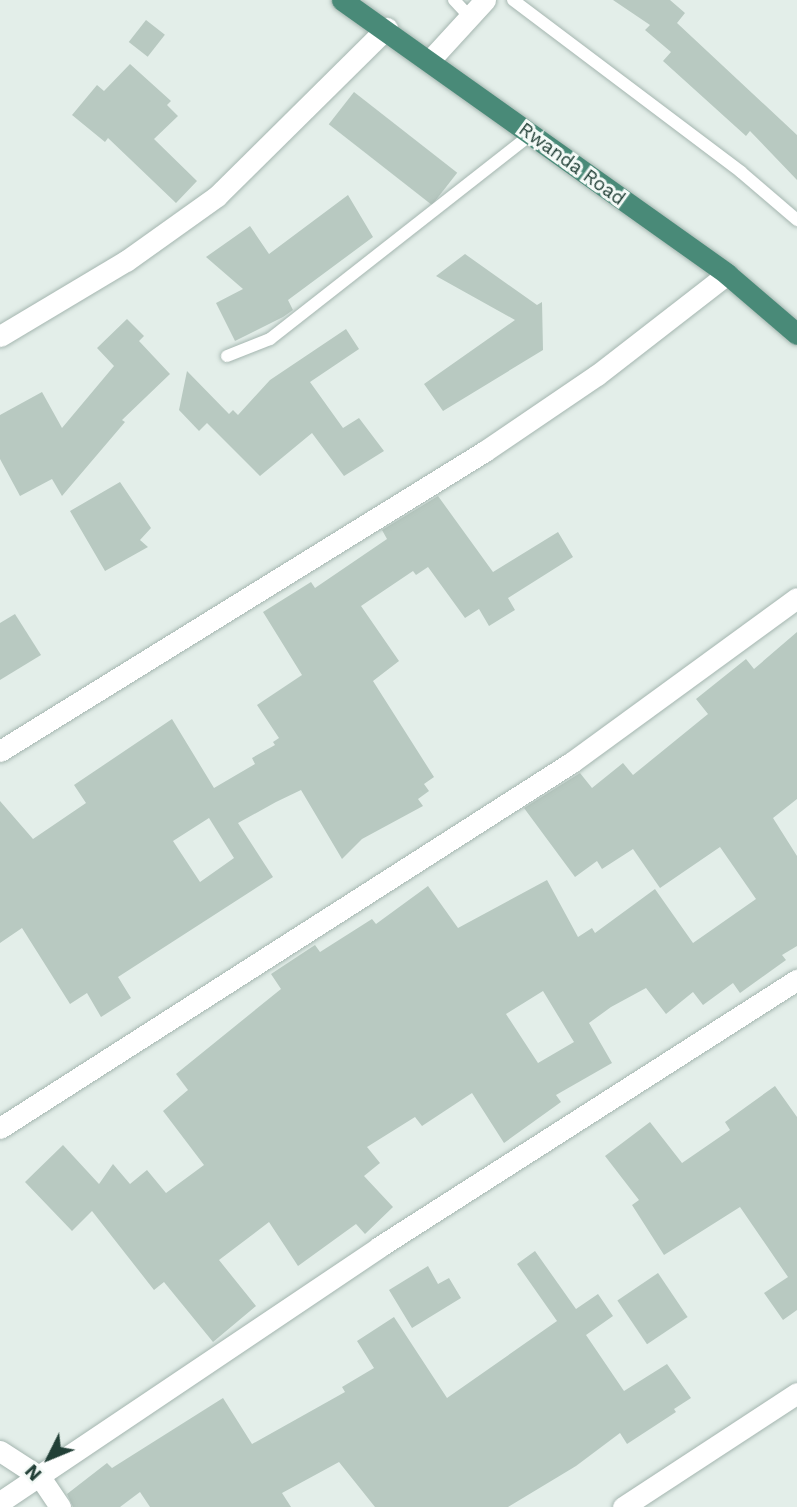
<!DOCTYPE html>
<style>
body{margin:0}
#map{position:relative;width:797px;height:1507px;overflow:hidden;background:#e3eee9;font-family:"Work Sans",sans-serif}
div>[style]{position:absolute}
.building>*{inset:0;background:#b8c9c1;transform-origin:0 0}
.roads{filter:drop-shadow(0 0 2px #a5b6b0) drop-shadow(0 0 2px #a5b6b0)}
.service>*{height:12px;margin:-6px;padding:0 6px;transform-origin:6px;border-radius:6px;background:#fff}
.minor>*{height:21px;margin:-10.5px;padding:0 10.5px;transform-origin:10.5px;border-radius:10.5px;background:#fff}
.trunk>*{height:21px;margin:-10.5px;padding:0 10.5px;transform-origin:10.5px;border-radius:10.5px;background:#498a78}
span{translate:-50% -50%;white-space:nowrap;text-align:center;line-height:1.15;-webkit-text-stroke:6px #f4faf7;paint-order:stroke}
.street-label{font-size:19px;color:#224037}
.north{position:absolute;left:14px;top:1423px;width:70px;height:70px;-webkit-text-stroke:5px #f4faf7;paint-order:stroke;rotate:227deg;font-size:19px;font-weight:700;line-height:28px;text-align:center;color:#224037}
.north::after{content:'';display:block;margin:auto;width:24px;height:32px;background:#224037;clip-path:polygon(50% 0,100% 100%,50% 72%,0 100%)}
</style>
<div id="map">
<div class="building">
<i style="clip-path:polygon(613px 0,670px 0,685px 13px,677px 23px,797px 135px,797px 180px,750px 131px,746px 136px,663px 61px,671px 52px,645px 30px,650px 25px)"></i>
<i style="left:146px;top:20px;width:24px;height:28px;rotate:38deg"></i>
<i style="clip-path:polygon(130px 64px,171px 101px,167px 105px,178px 116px,154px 139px,197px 181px,176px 203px,108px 138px,105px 142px,72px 115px,97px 85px,104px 91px)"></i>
<i style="left:354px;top:92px;width:131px;height:41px;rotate:38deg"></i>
<i style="clip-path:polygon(348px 195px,373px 237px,288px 300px,293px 310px,283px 317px,235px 341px,216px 303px,243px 289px,206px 257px,250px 226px,269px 254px)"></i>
<i style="clip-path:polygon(465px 254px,537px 305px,542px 302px,543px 350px,443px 411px,424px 384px,515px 320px,436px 276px)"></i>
<i style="clip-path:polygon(127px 319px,144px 336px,139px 341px,170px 374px,122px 420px,125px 422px,62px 496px,52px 479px,20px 496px,0 459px,0 415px,42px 392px,62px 428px,114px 366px,97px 348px)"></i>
<i style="clip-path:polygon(346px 329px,359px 349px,310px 382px,343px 428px,359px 418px,384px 451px,344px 476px,312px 433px,260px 476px,207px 423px,199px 431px,179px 410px,187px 371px,229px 414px,233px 410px,238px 415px,270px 380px)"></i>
<i style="clip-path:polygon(120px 482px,151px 528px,140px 540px,148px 547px,105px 571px,70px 511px)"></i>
<i style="clip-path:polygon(evenodd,438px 496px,493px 572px,558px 532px,573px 557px,508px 598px,515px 610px,489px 626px,479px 609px,465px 618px,428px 567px,416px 575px,413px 571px,361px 606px,399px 661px,373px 681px,434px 777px,424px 784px,429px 791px,418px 799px,423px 806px,362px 839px,342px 859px,301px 790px,276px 802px,238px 823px,273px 877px,118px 977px,131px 998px,101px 1017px,87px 993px,70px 1004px,22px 928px,0 943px,0 801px,33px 839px,86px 803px,74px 785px,172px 719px,214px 788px,255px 764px,252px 758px,275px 745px,273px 742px,279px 738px,257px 705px,302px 675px,263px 612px,311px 582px,315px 588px,387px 539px,382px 530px,438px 496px,209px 818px,234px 858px,200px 882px,173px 841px,209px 818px)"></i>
<i style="clip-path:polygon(15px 614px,41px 655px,0 680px,0 623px)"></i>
<i style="clip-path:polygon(evenodd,797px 632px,797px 799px,773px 818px,797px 856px,797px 946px,782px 955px,786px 960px,740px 993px,733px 983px,703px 1005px,693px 992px,666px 1014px,646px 988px,611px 1007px,589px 1023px,612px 1063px,556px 1095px,561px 1102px,504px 1143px,472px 1093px,422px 1126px,415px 1117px,367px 1147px,380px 1163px,364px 1176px,393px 1207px,365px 1234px,356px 1224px,298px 1266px,269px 1222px,219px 1260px,256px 1306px,213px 1342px,164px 1282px,154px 1290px,92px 1211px,72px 1231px,25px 1182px,63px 1145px,99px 1184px,113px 1164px,130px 1184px,147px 1170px,166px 1193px,204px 1165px,163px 1111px,188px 1090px,176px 1074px,281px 989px,271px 974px,315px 945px,320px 952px,372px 919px,376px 924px,428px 886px,458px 928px,547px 880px,578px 937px,592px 928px,595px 933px,655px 889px,693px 943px,756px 899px,720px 847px,660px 888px,633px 849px,602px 869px,597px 861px,575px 877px,524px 808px,580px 773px,592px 788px,623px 763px,633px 775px,708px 714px,696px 699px,746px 659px,754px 669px,797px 632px,543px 991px,574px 1042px,538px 1063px,506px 1014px,543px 991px)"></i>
<i style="clip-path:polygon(775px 1086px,797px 1117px,797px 1310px,783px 1320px,764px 1293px,788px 1277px,740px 1207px,664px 1255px,632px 1205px,639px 1200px,605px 1156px,650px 1122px,682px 1163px,730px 1130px,725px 1122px)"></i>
<i style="clip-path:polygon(535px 1251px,576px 1309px,598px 1294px,613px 1316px,586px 1335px,624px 1391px,667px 1364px,691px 1398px,674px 1409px,676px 1412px,627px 1444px,620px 1433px,576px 1466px,508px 1507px,375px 1507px,339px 1462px,282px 1493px,291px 1507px,150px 1507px,140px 1492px,120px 1507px,73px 1507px,67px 1494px,107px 1463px,112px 1468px,223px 1398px,252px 1444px,345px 1392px,342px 1387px,374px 1368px,357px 1341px,394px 1317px,447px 1398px,557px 1321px,517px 1264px)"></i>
<i style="clip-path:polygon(428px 1266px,438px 1284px,449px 1278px,461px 1298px,412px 1328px,389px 1290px)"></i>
<i style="left:658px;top:1273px;width:53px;height:49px;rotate:56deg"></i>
</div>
<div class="roads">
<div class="service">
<i style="left:454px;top:0;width:26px;rotate:47deg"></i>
<i style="left:513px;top:0;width:286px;rotate:37deg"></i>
<i style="left:741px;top:172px;width:74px;rotate:40.6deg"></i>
<i style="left:227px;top:356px;width:46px;rotate:-21.6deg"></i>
<i style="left:270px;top:339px;width:330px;rotate:-38.1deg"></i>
</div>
<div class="minor">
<i style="left:431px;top:59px;width:80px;rotate:-47.5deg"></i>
<i style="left:0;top:336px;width:147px;rotate:-30.8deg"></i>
<i style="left:126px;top:261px;width:112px;rotate:-35.5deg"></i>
<i style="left:217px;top:196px;width:239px;rotate:-44.7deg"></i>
<i style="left:0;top:751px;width:570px;rotate:-31.74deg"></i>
<i style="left:485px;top:451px;width:135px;rotate:-34.2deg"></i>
<i style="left:597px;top:375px;width:165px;rotate:-37.8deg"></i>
<i style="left:0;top:1128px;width:679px;rotate:-32.61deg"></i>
<i style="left:572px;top:762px;width:278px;rotate:-36.1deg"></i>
<i style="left:0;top:1451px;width:48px;rotate:33deg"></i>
<i style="left:40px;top:1477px;width:36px;rotate:56deg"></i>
<i style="left:0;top:1502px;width:457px;rotate:-33.9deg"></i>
<i style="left:379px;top:1247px;width:496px;rotate:-32.6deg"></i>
<i style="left:623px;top:1507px;width:208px;rotate:-33.2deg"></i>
</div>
<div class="trunk">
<i style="left:342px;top:0;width:473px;rotate:35.4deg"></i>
<i style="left:727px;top:274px;width:92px;rotate:40.6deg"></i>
</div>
</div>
<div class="street-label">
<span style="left:572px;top:164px;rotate:36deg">Rwanda Road</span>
</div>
<div class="north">N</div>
</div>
